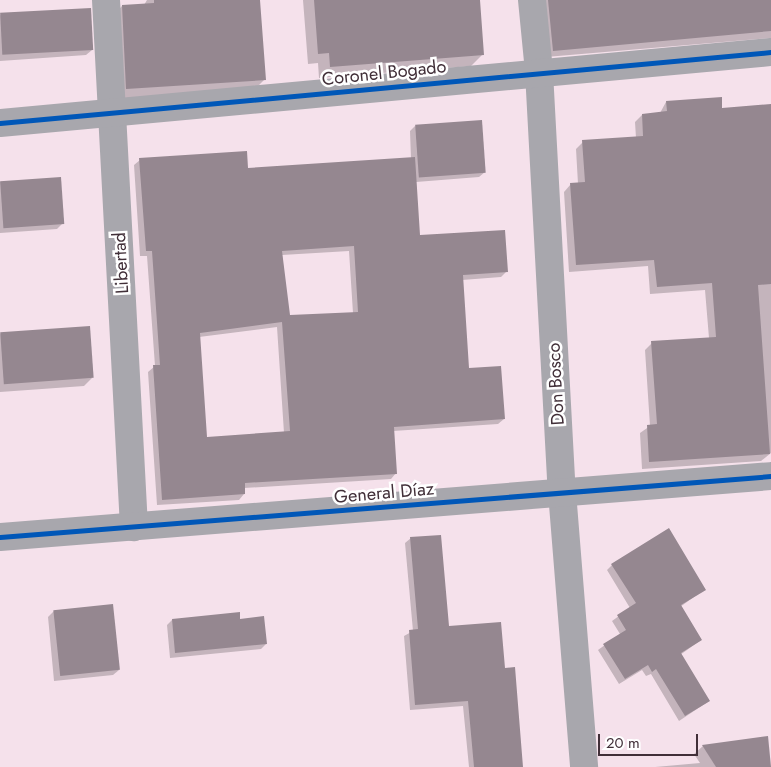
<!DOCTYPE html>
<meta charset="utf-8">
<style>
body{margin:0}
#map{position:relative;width:771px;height:767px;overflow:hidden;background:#f5e1eb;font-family:Jost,sans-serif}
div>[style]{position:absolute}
.shadow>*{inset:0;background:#0003}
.building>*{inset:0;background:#958790;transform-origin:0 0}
.street>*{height:28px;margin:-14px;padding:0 14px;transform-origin:14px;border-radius:14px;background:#a8a7ad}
.cycleway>*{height:5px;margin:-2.5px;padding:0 2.5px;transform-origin:2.5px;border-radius:2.5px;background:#0057b8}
span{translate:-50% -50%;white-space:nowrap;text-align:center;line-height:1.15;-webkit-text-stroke:5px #fff;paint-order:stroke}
.street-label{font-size:18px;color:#412f38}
.scale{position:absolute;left:598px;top:734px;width:100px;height:22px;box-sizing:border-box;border:2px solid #412f38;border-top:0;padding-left:6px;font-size:15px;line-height:18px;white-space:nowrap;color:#412f38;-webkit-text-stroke:4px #fff;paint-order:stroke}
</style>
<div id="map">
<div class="shadow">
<i style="clip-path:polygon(147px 0,259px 0,265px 79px,255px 89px,117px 99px,112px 17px,122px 6px,144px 5px)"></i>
<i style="clip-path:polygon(303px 0,479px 0,482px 55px,471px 66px,319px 78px,318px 63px,308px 64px)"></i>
<i style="clip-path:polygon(537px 0,771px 0,771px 38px,546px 57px)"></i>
<i style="clip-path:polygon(0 15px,92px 50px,86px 55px,0 61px)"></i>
<i style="clip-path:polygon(666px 102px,721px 109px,771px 106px,771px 453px,761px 461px,642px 469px,640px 433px,650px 426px,645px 350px,652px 343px,709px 338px,705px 290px,650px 294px,648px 266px,569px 272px,564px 192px,571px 184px,578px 184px,576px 149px,583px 142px,636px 138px,635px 122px,642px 115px,660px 113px)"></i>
<i style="clip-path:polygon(evenodd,415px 126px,485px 172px,479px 177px,416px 182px,419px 236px,506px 272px,501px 277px,462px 280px,468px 370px,504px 419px,498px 424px,393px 431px,396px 473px,391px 479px,244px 488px,244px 494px,239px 500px,157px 505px,148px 372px,155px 366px,147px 256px,140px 256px,134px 165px,140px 160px,247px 169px,411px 159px,410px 131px,415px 126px,349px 251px,353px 313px,289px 317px,282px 255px,349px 251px,415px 126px,277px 327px,284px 433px,206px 439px,199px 337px,277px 327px)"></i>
<i style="clip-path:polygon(60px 178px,63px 223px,57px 229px,0 233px,0 182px)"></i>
<i style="clip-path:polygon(0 334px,92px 378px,84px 386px,0 392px)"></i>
<i style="clip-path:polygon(411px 538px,448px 628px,504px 669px,522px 767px,469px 767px,463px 706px,410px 710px,404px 636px,413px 631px,405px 543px)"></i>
<i style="clip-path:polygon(612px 565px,705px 589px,680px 607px,701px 640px,680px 655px,709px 701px,679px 721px,651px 674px,646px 676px,642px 670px,619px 684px,598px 650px,620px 634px,612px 621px,630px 608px,607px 570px)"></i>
<i style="clip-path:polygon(54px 611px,119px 670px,113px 675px,54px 681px,48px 617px)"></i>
<i style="clip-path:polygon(238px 613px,239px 620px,266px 644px,261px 649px,170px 658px,167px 625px,172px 620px)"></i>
<i style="clip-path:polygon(703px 746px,771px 767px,655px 767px,700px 763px,694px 754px)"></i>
</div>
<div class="building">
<i style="clip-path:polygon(154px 0,260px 0,266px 80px,126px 89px,122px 5px,154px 3px)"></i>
<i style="clip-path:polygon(314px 0,480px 0,484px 55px,330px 67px,329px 53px,318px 54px)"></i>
<i style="clip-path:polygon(548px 0,771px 0,771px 31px,553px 51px)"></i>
<i style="left:91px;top:8px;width:42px;height:91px;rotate:87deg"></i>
<i style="clip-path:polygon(722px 97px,722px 108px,771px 104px,771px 284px,758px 285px,770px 454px,649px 462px,647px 425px,657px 424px,651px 341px,716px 337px,712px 283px,657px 287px,654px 260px,576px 265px,570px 183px,585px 182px,582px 140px,643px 136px,642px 114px,667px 111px,666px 101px)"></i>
<i style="left:482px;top:120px;width:53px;height:67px;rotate:86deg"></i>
<i style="clip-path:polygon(evenodd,247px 151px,248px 168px,415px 157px,420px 235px,505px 230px,508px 272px,463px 275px,469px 368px,501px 366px,505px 419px,394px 427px,397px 474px,245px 483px,245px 494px,162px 500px,153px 365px,160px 365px,152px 251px,146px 251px,139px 158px,247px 151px,354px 246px,358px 312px,290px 315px,282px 251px,354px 246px,247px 151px,282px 322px,290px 431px,207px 437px,200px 333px,282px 322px)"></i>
<i style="left:61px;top:177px;width:47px;height:61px;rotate:86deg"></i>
<i style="left:90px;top:326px;width:52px;height:90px;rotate:86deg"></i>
<i style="clip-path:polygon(669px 528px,706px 590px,681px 605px,702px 640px,681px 653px,710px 701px,685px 716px,656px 669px,652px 672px,648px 665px,625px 679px,603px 644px,626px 630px,617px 615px,636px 603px,611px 564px)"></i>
<i style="clip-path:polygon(441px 535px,449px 626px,501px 622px,505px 668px,515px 667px,523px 767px,474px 767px,468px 701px,415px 705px,409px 630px,418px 629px,410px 537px)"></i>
<i style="left:113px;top:604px;width:66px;height:60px;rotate:84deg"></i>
<i style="clip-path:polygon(240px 612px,240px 619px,264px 616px,267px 644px,175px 653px,172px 619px)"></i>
<i style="clip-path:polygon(768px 736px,771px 767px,716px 767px,702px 745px)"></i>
</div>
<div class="street">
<i style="left:106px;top:0;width:528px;rotate:86.96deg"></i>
<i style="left:532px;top:0;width:72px;rotate:84.4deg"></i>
<i style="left:539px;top:72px;width:421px;rotate:86.9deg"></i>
<i style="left:562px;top:492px;width:276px;rotate:85.4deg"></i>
<i style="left:0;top:123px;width:774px;rotate:-5.26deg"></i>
<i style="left:0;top:537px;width:773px;rotate:-4.52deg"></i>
</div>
<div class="cycleway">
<i style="left:0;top:123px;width:774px;rotate:-5.26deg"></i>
<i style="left:0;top:537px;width:773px;rotate:-4.52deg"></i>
</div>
<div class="street-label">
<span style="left:384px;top:73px;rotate:-6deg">Coronel Bogado</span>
<span style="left:121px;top:263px;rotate:-93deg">Libertad</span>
<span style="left:556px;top:384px;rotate:-93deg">Don Bosco</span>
<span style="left:384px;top:493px;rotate:-5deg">General Díaz</span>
</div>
<div class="scale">20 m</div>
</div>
